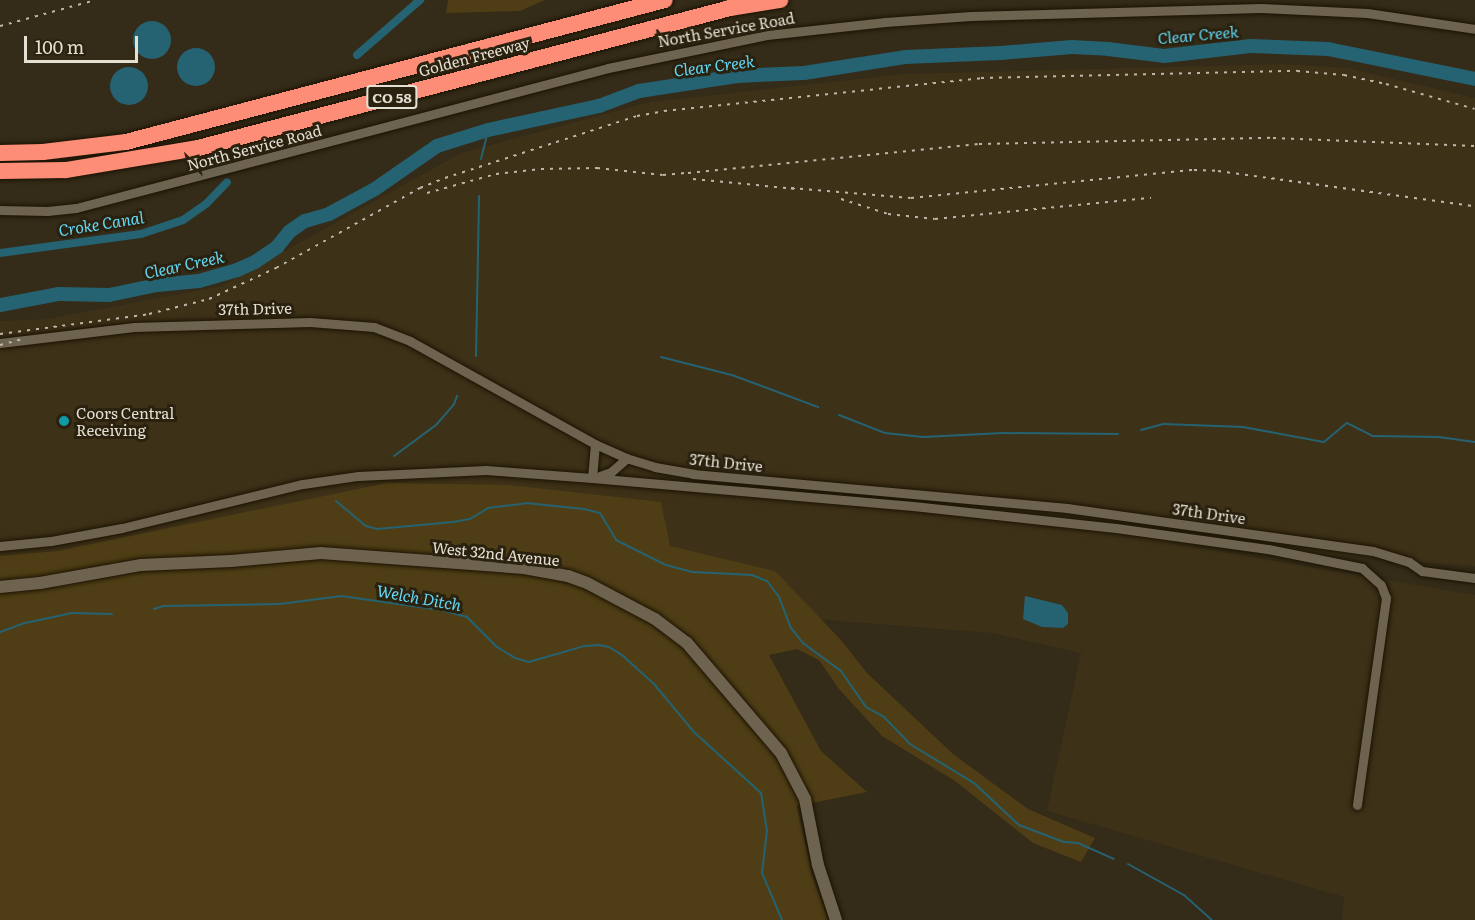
<!DOCTYPE html>
<style>
body{margin:0}
#map{position:relative;width:1475px;height:920px;overflow:hidden;background:#342b18;font-family:Literata,serif}
div>[style]{position:absolute}
.built>*{inset:0;background:#3d3117}
.green>*{inset:0;background:#4f3e15}
.water>*{inset:0;background:#256272}
.round{border-radius:50%}
.stream>*{height:2px;margin:-1px;padding:0 1px;transform-origin:1px;border-radius:1px;background:#256272}
.canal>*{height:8px;margin:-4px;padding:0 4px;transform-origin:4px;border-radius:4px;background:#256272}
.river>*{height:14px;margin:-7px;padding:0 7px;transform-origin:7px;border-radius:7px;background:#256272}
.roads{filter:drop-shadow(0 0 2px #1b1303) drop-shadow(0 0 2px #1b1303)}
.minor>*{height:9px;margin:-4.5px;padding:0 4.5px;transform-origin:4.5px;border-radius:4.5px;background:#6d634f}
.tertiary>*{height:12px;margin:-6px;padding:0 6px;transform-origin:6px;border-radius:6px;background:#6d634f}
.motorway>*{height:16px;margin:-8px;padding:0 8px;transform-origin:8px;border-radius:8px;background:#fe8d77}
.rail>*{height:2px;margin-top:-1px;transform-origin:0;background:repeating-linear-gradient(90deg,#beb8ab 0 3px,transparent 0 9px)}
.dots>*{width:16px;height:16px;translate:-50% -50%;box-sizing:border-box;border:3px solid #2a210f;border-radius:50%}
span{translate:-50% -50%;white-space:nowrap;text-align:center;line-height:1.15;-webkit-text-stroke:6px #2a210f;paint-order:stroke}
.shield-label span{padding:2px 4px;background:#2a210f;border:2px solid;border-radius:4px;-webkit-text-stroke-width:0}
.shield-label{font-size:14px;color:#e5e0d4;font-weight:700}
.street-label{font-size:15px;color:#e5e0d4}
.poi-label{font-size:15px;color:#e5e0d4}
.left{translate:0 -50%;text-align:left}
.water-label{font-size:16px;color:#62d7f5;font-style:italic}
.scale{position:absolute;left:24px;top:36px;width:114px;height:27px;box-sizing:border-box;border:3px solid #e5e0d4;border-top:0;padding-left:8px;font-size:18px;line-height:21px;white-space:nowrap;color:#e5e0d4;-webkit-text-stroke:4px #2a210f;paint-order:stroke}
</style>
<div id="map">
<div class="built">
<i style="clip-path:polygon(1283px 64px,1348px 68px,1475px 98px,1475px 566px,1168px 543px,1475px 595px,1475px 920px,1342px 920px,1344px 897px,1047px 811px,1081px 653px,992px 633px,546px 598px,211px 581px,0 615px,0 321px,47px 319px,222px 286px,461px 153px,650px 102px,903px 74px)"></i>
</div>
<div class="green">
<i style="clip-path:polygon(448px 0,545px 0,520px 11px,446px 13px)"></i>
<i style="clip-path:polygon(387px 483px,509px 485px,661px 502px,670px 546px,775px 571px,841px 640px,867px 673px,953px 754px,1028px 809px,1095px 838px,1081px 862px,1033px 843px,955px 781px,882px 736px,839px 689px,819px 660px,797px 649px,769px 655px,821px 751px,867px 792px,797px 806px,812px 875px,828px 920px,0 920px,0 556px,58px 551px)"></i>
</div>
<div class="water">
<i class="round" style="left:133px;top:21px;width:38px;height:38px"></i>
<i class="round" style="left:177px;top:48px;width:38px;height:38px"></i>
<i class="round" style="left:110px;top:67px;width:38px;height:38px"></i>
<i style="clip-path:polygon(1025px 596px,1062px 605px,1068px 613px,1068px 624px,1063px 628px,1042px 627px,1023px 619px)"></i>
</div>
<div class="stream">
<i style="left:481px;top:159px;width:30px;rotate:-76deg"></i>
<i style="left:476px;top:356px;width:160px;rotate:-88.9deg"></i>
<i style="left:661px;top:357px;width:73px;rotate:14.2deg"></i>
<i style="left:732px;top:375px;width:92px;rotate:20.4deg"></i>
<i style="left:839px;top:415px;width:49px;rotate:21.4deg"></i>
<i style="left:885px;top:433px;width:38px;rotate:6deg"></i>
<i style="left:923px;top:437px;width:80px;rotate:-2.9deg"></i>
<i style="left:1003px;top:433px;width:115px;rotate:0.5deg"></i>
<i style="left:1141px;top:430px;width:24px;rotate:-15deg"></i>
<i style="left:1164px;top:424px;width:79px;rotate:2.2deg"></i>
<i style="left:1243px;top:427px;width:82px;rotate:10.5deg"></i>
<i style="left:1324px;top:442px;width:30px;rotate:-40deg"></i>
<i style="left:1347px;top:423px;width:28px;rotate:27deg"></i>
<i style="left:1372px;top:436px;width:67px;rotate:0.9deg"></i>
<i style="left:1439px;top:437px;width:36px;rotate:8deg"></i>
<i style="left:394px;top:456px;width:52px;rotate:-36.4deg"></i>
<i style="left:436px;top:425px;width:28px;rotate:-49deg"></i>
<i style="left:454px;top:404px;width:9px;rotate:-69deg"></i>
<i style="left:336px;top:501px;width:39px;rotate:40deg"></i>
<i style="left:366px;top:526px;width:11px;rotate:15deg"></i>
<i style="left:377px;top:529px;width:76px;rotate:-5.3deg"></i>
<i style="left:453px;top:522px;width:17px;rotate:-10deg"></i>
<i style="left:470px;top:519px;width:21px;rotate:-31deg"></i>
<i style="left:488px;top:508px;width:38px;rotate:-7deg"></i>
<i style="left:526px;top:503px;width:58px;rotate:5.9deg"></i>
<i style="left:584px;top:509px;width:16px;rotate:14deg"></i>
<i style="left:600px;top:513px;width:31px;rotate:59deg"></i>
<i style="left:616px;top:540px;width:56px;rotate:26.6deg"></i>
<i style="left:666px;top:565px;width:28px;rotate:15deg"></i>
<i style="left:693px;top:572px;width:59px;rotate:2.9deg"></i>
<i style="left:752px;top:575px;width:16px;rotate:22deg"></i>
<i style="left:767px;top:581px;width:20px;rotate:53deg"></i>
<i style="left:779px;top:597px;width:33px;rotate:69deg"></i>
<i style="left:791px;top:628px;width:19px;rotate:51deg"></i>
<i style="left:803px;top:643px;width:47px;rotate:36.4deg"></i>
<i style="left:841px;top:671px;width:44px;rotate:55.2deg"></i>
<i style="left:866px;top:707px;width:21px;rotate:29deg"></i>
<i style="left:884px;top:717px;width:37px;rotate:46deg"></i>
<i style="left:910px;top:744px;width:75px;rotate:31.4deg"></i>
<i style="left:974px;top:783px;width:62px;rotate:43deg"></i>
<i style="left:1019px;top:825px;width:48px;rotate:20.7deg"></i>
<i style="left:1064px;top:842px;width:14px;rotate:4deg"></i>
<i style="left:1078px;top:843px;width:39px;rotate:24deg"></i>
<i style="left:154px;top:609px;width:10px;rotate:-17deg"></i>
<i style="left:164px;top:606px;width:116px;rotate:-1deg"></i>
<i style="left:280px;top:604px;width:62px;rotate:-7.5deg"></i>
<i style="left:341px;top:596px;width:101px;rotate:8deg"></i>
<i style="left:441px;top:610px;width:27px;rotate:15deg"></i>
<i style="left:467px;top:617px;width:42px;rotate:45deg"></i>
<i style="left:497px;top:647px;width:21px;rotate:31deg"></i>
<i style="left:515px;top:658px;width:15px;rotate:16deg"></i>
<i style="left:529px;top:662px;width:57px;rotate:-16.2deg"></i>
<i style="left:584px;top:646px;width:15px;rotate:-4deg"></i>
<i style="left:599px;top:645px;width:10px;rotate:11deg"></i>
<i style="left:609px;top:647px;width:15px;rotate:32deg"></i>
<i style="left:622px;top:655px;width:43px;rotate:42.2deg"></i>
<i style="left:654px;top:684px;width:62px;rotate:50.2deg"></i>
<i style="left:694px;top:732px;width:91px;rotate:42.3deg"></i>
<i style="left:761px;top:793px;width:37px;rotate:81deg"></i>
<i style="left:767px;top:830px;width:43px;rotate:96.6deg"></i>
<i style="left:762px;top:873px;width:51px;rotate:66.9deg"></i>
<i style="left:0;top:632px;width:27px;rotate:-20deg"></i>
<i style="left:25px;top:623px;width:48px;rotate:-12deg"></i>
<i style="left:72px;top:613px;width:40px;rotate:1.4deg"></i>
<i style="left:1128px;top:864px;width:64px;rotate:29deg"></i>
<i style="left:1184px;top:895px;width:38px;rotate:42deg"></i>
</div>
<div class="canal">
<i style="left:357px;top:55px;width:84px;rotate:-41.1deg"></i>
<i style="left:0;top:253px;width:142px;rotate:-7.7deg"></i>
<i style="left:141px;top:234px;width:44px;rotate:-18.4deg"></i>
<i style="left:183px;top:220px;width:28px;rotate:-35deg"></i>
<i style="left:206px;top:204px;width:30px;rotate:-46deg"></i>
</div>
<div class="river">
<i style="left:0;top:305px;width:60px;rotate:-10.6deg"></i>
<i style="left:59px;top:294px;width:50px;rotate:1.1deg"></i>
<i style="left:109px;top:295px;width:49px;rotate:-11.8deg"></i>
<i style="left:157px;top:285px;width:42px;rotate:-5.4deg"></i>
<i style="left:199px;top:281px;width:40px;rotate:-16deg"></i>
<i style="left:237px;top:270px;width:20px;rotate:-24deg"></i>
<i style="left:255px;top:262px;width:27px;rotate:-34deg"></i>
<i style="left:277px;top:247px;width:19px;rotate:-51deg"></i>
<i style="left:289px;top:232px;width:19px;rotate:-35deg"></i>
<i style="left:305px;top:221px;width:25px;rotate:-16deg"></i>
<i style="left:329px;top:214px;width:52px;rotate:-28.5deg"></i>
<i style="left:375px;top:189px;width:75px;rotate:-34.7deg"></i>
<i style="left:437px;top:146px;width:53px;rotate:-17.4deg"></i>
<i style="left:488px;top:130px;width:114px;rotate:-12.2deg"></i>
<i style="left:599px;top:106px;width:43px;rotate:-20.6deg"></i>
<i style="left:639px;top:91px;width:99px;rotate:-8.7deg"></i>
<i style="left:737px;top:76px;width:67px;rotate:-2.6deg"></i>
<i style="left:804px;top:73px;width:102px;rotate:-9deg"></i>
<i style="left:905px;top:57px;width:96px;rotate:-2.4deg"></i>
<i style="left:1001px;top:53px;width:71px;rotate:-4.8deg"></i>
<i style="left:1072px;top:47px;width:36px;rotate:3deg"></i>
<i style="left:1108px;top:49px;width:56px;rotate:7.1deg"></i>
<i style="left:1164px;top:56px;width:87px;rotate:-6.6deg"></i>
<i style="left:1250px;top:46px;width:78px;rotate:2.2deg"></i>
<i style="left:1328px;top:49px;width:150px;rotate:11.5deg"></i>
</div>
<div class="roads">
<div class="minor">
<i style="left:0;top:210px;width:47px;rotate:1.2deg"></i>
<i style="left:47px;top:211px;width:29px;rotate:-6deg"></i>
<i style="left:76px;top:208px;width:550px;rotate:-14.74deg"></i>
<i style="left:608px;top:68px;width:162px;rotate:-11.7deg"></i>
<i style="left:767px;top:35px;width:119px;rotate:-6.3deg"></i>
<i style="left:885px;top:22px;width:86px;rotate:-4deg"></i>
<i style="left:971px;top:16px;width:290px;rotate:-1.6deg"></i>
<i style="left:1261px;top:8px;width:106px;rotate:2.7deg"></i>
<i style="left:1367px;top:13px;width:109px;rotate:8.4deg"></i>
<i style="left:0;top:343px;width:135px;rotate:-6.8deg"></i>
<i style="left:134px;top:327px;width:176px;rotate:-1.6deg"></i>
<i style="left:310px;top:322px;width:64px;rotate:4.5deg"></i>
<i style="left:374px;top:327px;width:39px;rotate:21deg"></i>
<i style="left:410px;top:341px;width:212px;rotate:29.1deg"></i>
<i style="left:595px;top:444px;width:34px;rotate:24deg"></i>
<i style="left:626px;top:458px;width:30px;rotate:17deg"></i>
<i style="left:655px;top:467px;width:39px;rotate:10deg"></i>
<i style="left:693px;top:474px;width:376px;rotate:5.2deg"></i>
<i style="left:1067px;top:508px;width:309px;rotate:8deg"></i>
<i style="left:1373px;top:551px;width:38px;rotate:17deg"></i>
<i style="left:1409px;top:562px;width:16px;rotate:35deg"></i>
<i style="left:1422px;top:571px;width:53px;rotate:7.5deg"></i>
<i style="left:597px;top:477px;width:15px;rotate:-20deg"></i>
<i style="left:611px;top:472px;width:21px;rotate:-41deg"></i>
<i style="left:592px;top:478px;width:322px;rotate:5deg"></i>
<i style="left:913px;top:506px;width:204px;rotate:6.2deg"></i>
<i style="left:1116px;top:528px;width:153px;rotate:7.9deg"></i>
<i style="left:1268px;top:549px;width:96px;rotate:11.4deg"></i>
<i style="left:1362px;top:568px;width:25px;rotate:42deg"></i>
<i style="left:1381px;top:585px;width:14px;rotate:69deg"></i>
<i style="left:1386px;top:598px;width:209px;rotate:98deg"></i>
<i style="left:0;top:546px;width:51px;rotate:-5.6deg"></i>
<i style="left:51px;top:541px;width:72px;rotate:-10.4deg"></i>
<i style="left:122px;top:528px;width:186px;rotate:-13.7deg"></i>
<i style="left:303px;top:484px;width:56px;rotate:-8.3deg"></i>
<i style="left:358px;top:476px;width:128px;rotate:-2.7deg"></i>
<i style="left:486px;top:470px;width:106px;rotate:4.3deg"></i>
<i style="left:592px;top:478px;width:34px;rotate:-85deg"></i>
</div>
<div class="tertiary">
<i style="left:0;top:587px;width:40px;rotate:-5.7deg"></i>
<i style="left:40px;top:583px;width:103px;rotate:-10.1deg"></i>
<i style="left:141px;top:565px;width:90px;rotate:-2.5deg"></i>
<i style="left:231px;top:561px;width:90px;rotate:-5.1deg"></i>
<i style="left:321px;top:553px;width:204px;rotate:4.2deg"></i>
<i style="left:524px;top:568px;width:45px;rotate:10.3deg"></i>
<i style="left:568px;top:576px;width:20px;rotate:20deg"></i>
<i style="left:587px;top:583px;width:77px;rotate:27.9deg"></i>
<i style="left:655px;top:619px;width:40px;rotate:37deg"></i>
<i style="left:687px;top:643px;width:145px;rotate:49.5deg"></i>
<i style="left:781px;top:753px;width:52px;rotate:62.4deg"></i>
<i style="left:805px;top:799px;width:67px;rotate:78.9deg"></i>
<i style="left:818px;top:865px;width:58px;rotate:71.9deg"></i>
</div>
<div class="motorway">
<i style="left:0;top:153px;width:43px;rotate:-1.3deg"></i>
<i style="left:43px;top:152px;width:84px;rotate:-6.9deg"></i>
<i style="left:126px;top:142px;width:557px;rotate:-14.76deg"></i>
<i style="left:0;top:171px;width:66px;rotate:-0.9deg"></i>
<i style="left:66px;top:170px;width:134px;rotate:-9.5deg"></i>
<i style="left:198px;top:148px;width:550px;rotate:-14.74deg"></i>
<i style="left:730px;top:8px;width:51px;rotate:-9.1deg"></i>
</div>
</div>
<div class="rail">
<i style="left:0;top:26px;width:99px;rotate:-15.2deg"></i>
<i style="left:693px;top:179px;width:104px;rotate:5.5deg"></i>
<i style="left:791px;top:188px;width:120px;rotate:4.8deg"></i>
<i style="left:911px;top:198px;width:284px;rotate:-5.7deg"></i>
<i style="left:1194px;top:170px;width:24px;rotate:2deg"></i>
<i style="left:1218px;top:171px;width:259px;rotate:7.8deg"></i>
<i style="left:427px;top:193px;width:72px;rotate:-15.4deg"></i>
<i style="left:496px;top:174px;width:45px;rotate:-6.3deg"></i>
<i style="left:541px;top:169px;width:56px;rotate:-1deg"></i>
<i style="left:597px;top:168px;width:66px;rotate:6.1deg"></i>
<i style="left:663px;top:175px;width:25px;rotate:-5deg"></i>
<i style="left:688px;top:173px;width:292px;rotate:-5.7deg"></i>
<i style="left:979px;top:144px;width:294px;rotate:-1.2deg"></i>
<i style="left:1273px;top:138px;width:202px;rotate:2.3deg"></i>
<i style="left:841px;top:199px;width:49px;rotate:17.7deg"></i>
<i style="left:888px;top:214px;width:47px;rotate:6.1deg"></i>
<i style="left:935px;top:219px;width:217px;rotate:-5.6deg"></i>
<i style="left:0;top:334px;width:150px;rotate:-7.6deg"></i>
<i style="left:149px;top:314px;width:62px;rotate:-14deg"></i>
<i style="left:209px;top:299px;width:74px;rotate:-24.8deg"></i>
<i style="left:276px;top:268px;width:165px;rotate:-29.1deg"></i>
<i style="left:420px;top:188px;width:27px;rotate:-22deg"></i>
<i style="left:445px;top:178px;width:202px;rotate:-17.9deg"></i>
<i style="left:637px;top:116px;width:27px;rotate:-10deg"></i>
<i style="left:664px;top:111px;width:319px;rotate:-5.9deg"></i>
<i style="left:981px;top:78px;width:316px;rotate:-1.3deg"></i>
<i style="left:1297px;top:71px;width:47px;rotate:4.9deg"></i>
<i style="left:1344px;top:75px;width:43px;rotate:12.1deg"></i>
<i style="left:1386px;top:84px;width:92px;rotate:15.7deg"></i>
<i style="left:0;top:345px;width:27px;rotate:-15deg"></i>
</div>
<div class="dots">
<i style="left:64px;top:421px;background:#0f9aa8"></i>
</div>
<div class="shield-label">
<span style="left:392px;top:97px">CO 58</span>
</div>
<div class="street-label">
<span style="left:726px;top:29px;rotate:-10deg">North Service Road</span>
<span style="left:474px;top:56px;rotate:-15deg">Golden Freeway</span>
<span style="left:254px;top:147px;rotate:-15deg">North Service Road</span>
<span style="left:255px;top:308px;rotate:-1deg">37th Drive</span>
<span style="left:726px;top:462px;rotate:6deg">37th Drive</span>
<span style="left:1209px;top:513px;rotate:8deg">37th Drive</span>
<span style="left:496px;top:553px;rotate:6deg">West 32nd Avenue</span>
</div>
<div class="poi-label">
<span class="left" style="left:76px;top:421px">Coors Central<br>Receiving</span>
</div>
<div class="water-label">
<span style="left:1198px;top:34px;rotate:-5deg">Clear Creek</span>
<span style="left:714px;top:65px;rotate:-7deg">Clear Creek</span>
<span style="left:101px;top:223px;rotate:-9deg">Croke Canal</span>
<span style="left:184px;top:264px;rotate:-12deg">Clear Creek</span>
<span style="left:419px;top:597px;rotate:10deg">Welch Ditch</span>
</div>
<div class="scale">100 m</div>
</div>
